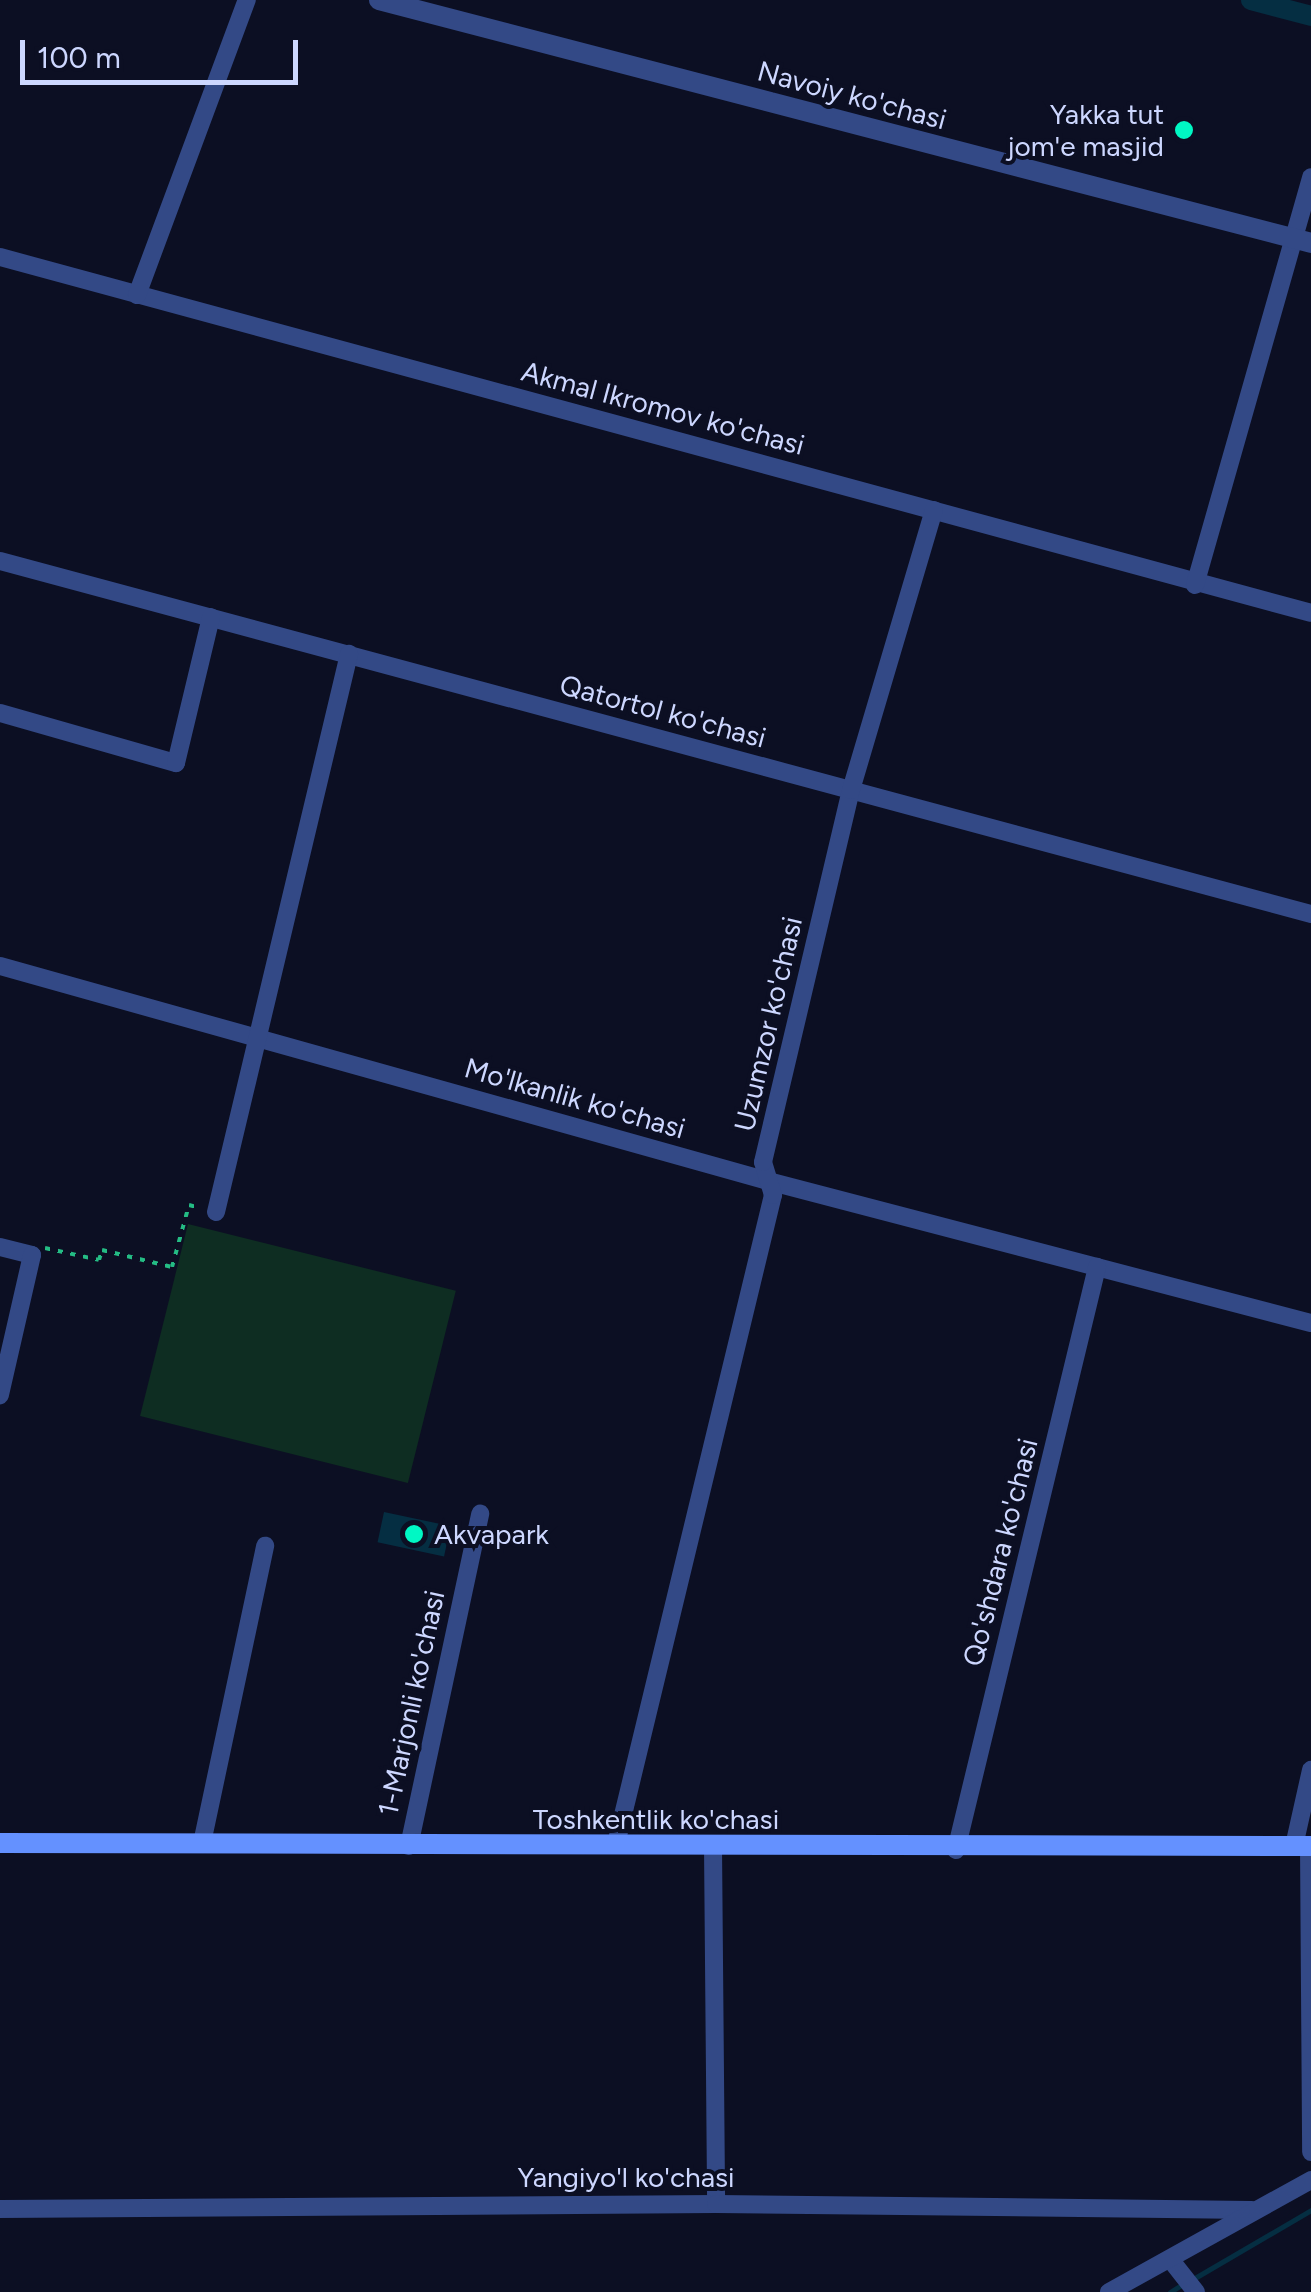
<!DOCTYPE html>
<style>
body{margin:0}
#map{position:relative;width:1311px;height:2292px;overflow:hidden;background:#0c0f23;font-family:Figtree,sans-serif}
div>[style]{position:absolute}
.green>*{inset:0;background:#0e2d22;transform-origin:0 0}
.water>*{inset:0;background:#052e42;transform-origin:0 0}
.stream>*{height:5px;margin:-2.5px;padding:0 2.5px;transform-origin:2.5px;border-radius:2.5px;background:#052e42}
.canal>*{height:20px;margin:-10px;padding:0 10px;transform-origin:10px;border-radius:10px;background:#052e42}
.path>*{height:4px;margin-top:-2px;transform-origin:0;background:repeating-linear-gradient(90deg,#24bc84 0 5px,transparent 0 13px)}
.minor>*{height:18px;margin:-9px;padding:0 9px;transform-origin:9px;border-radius:9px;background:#334986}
.tertiary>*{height:20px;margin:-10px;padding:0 10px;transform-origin:10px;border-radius:10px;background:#334986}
.secondary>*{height:20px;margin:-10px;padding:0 10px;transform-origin:10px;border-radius:10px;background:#6491ff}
.dots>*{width:28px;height:28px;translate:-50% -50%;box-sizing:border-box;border:5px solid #0c0f23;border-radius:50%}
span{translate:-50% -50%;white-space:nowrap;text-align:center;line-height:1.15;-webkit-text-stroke:8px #0c0f23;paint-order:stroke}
.street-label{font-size:28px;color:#cdd7ff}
.poi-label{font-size:28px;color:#cdd7ff}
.right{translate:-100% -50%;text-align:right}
.left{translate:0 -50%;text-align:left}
.scale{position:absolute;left:20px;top:40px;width:278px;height:45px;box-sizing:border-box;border:5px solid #cdd7ff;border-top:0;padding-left:12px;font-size:30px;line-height:35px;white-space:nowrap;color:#cdd7ff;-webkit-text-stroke:8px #0c0f23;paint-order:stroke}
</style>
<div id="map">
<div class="green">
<i style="left:188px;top:1224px;width:276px;height:198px;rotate:14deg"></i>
</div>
<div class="water">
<i style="left:384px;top:1512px;width:68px;height:31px;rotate:12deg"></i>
</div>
<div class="stream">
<i style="left:1193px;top:2279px;width:137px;rotate:-30.3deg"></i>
<i style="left:1170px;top:2292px;width:15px;rotate:-32deg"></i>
</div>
<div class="canal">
<i style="left:1251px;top:0;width:62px;rotate:14.9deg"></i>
</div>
<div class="path">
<i style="left:45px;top:1248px;width:55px;rotate:12.5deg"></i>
<i style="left:99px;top:1260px;width:10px;rotate:-73deg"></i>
<i style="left:102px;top:1250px;width:72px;rotate:13.7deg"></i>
<i style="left:172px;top:1267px;width:64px;rotate:-74.7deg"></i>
<i style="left:189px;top:1205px;width:11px;rotate:15deg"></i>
</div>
<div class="minor">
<i style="left:0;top:257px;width:1358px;rotate:15.19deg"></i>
<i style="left:137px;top:295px;width:315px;rotate:-69.6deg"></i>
<i style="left:0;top:561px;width:1358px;rotate:15.07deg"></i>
<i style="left:1195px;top:585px;width:424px;rotate:-74.1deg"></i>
<i style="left:0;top:713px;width:183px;rotate:15.9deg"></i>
<i style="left:176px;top:763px;width:150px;rotate:-76.5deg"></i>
<i style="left:0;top:966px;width:798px;rotate:15.64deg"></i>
<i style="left:768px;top:1181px;width:561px;rotate:14.66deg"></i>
<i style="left:216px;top:1212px;width:574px;rotate:-76.59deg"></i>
<i style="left:0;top:1247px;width:33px;rotate:14deg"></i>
<i style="left:32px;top:1255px;width:144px;rotate:102.9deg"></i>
<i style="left:202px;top:1843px;width:304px;rotate:-78deg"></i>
<i style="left:616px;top:1844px;width:668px;rotate:-76.4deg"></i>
<i style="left:773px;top:1195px;width:34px;rotate:-107deg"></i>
<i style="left:763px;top:1162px;width:382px;rotate:-76.7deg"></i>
<i style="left:851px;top:790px;width:292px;rotate:-73.5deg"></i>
<i style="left:409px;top:1846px;width:340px;rotate:-77.9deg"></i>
<i style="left:713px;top:1846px;width:358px;rotate:89.5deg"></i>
<i style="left:1294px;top:1846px;width:78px;rotate:-77.4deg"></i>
<i style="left:1309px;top:1846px;width:306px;rotate:89.6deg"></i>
<i style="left:956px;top:1850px;width:600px;rotate:-76.4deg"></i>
<i style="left:0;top:2209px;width:716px;rotate:-0.4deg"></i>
<i style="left:716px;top:2204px;width:536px;rotate:0.64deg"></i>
<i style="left:1170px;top:2259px;width:42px;rotate:51.8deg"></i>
<i style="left:1109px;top:2292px;width:231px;rotate:-29deg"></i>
</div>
<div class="tertiary">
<i style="left:379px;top:0;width:963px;rotate:14.61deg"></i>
</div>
<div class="secondary">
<i style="left:0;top:1843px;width:1311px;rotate:0.13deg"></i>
</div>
<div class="dots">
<i style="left:1184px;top:130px;background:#00f8c4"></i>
<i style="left:414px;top:1534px;background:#00f8c4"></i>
</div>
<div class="street-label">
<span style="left:852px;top:95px;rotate:15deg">Navoiy ko'chasi</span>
<span style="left:663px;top:408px;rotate:15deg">Akmal Ikromov ko'chasi</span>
<span style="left:663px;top:711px;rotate:15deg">Qatortol ko'chasi</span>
<span style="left:768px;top:1024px;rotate:-77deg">Uzumzor ko'chasi</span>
<span style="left:575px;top:1098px;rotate:16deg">Mo'lkanlik ko'chasi</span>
<span style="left:1000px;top:1552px;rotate:-76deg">Qo'shdara ko'chasi</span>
<span style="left:411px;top:1703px;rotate:-78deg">1-Marjonli ko'chasi</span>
<span style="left:656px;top:1819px">Toshkentlik ko'chasi</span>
<span style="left:626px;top:2177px">Yangiyo'l ko'chasi</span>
</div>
<div class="poi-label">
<span class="right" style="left:1164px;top:130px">Yakka tut<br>jom'e masjid</span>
<span class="left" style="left:434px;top:1534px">Akvapark</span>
</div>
<div class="scale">100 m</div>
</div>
